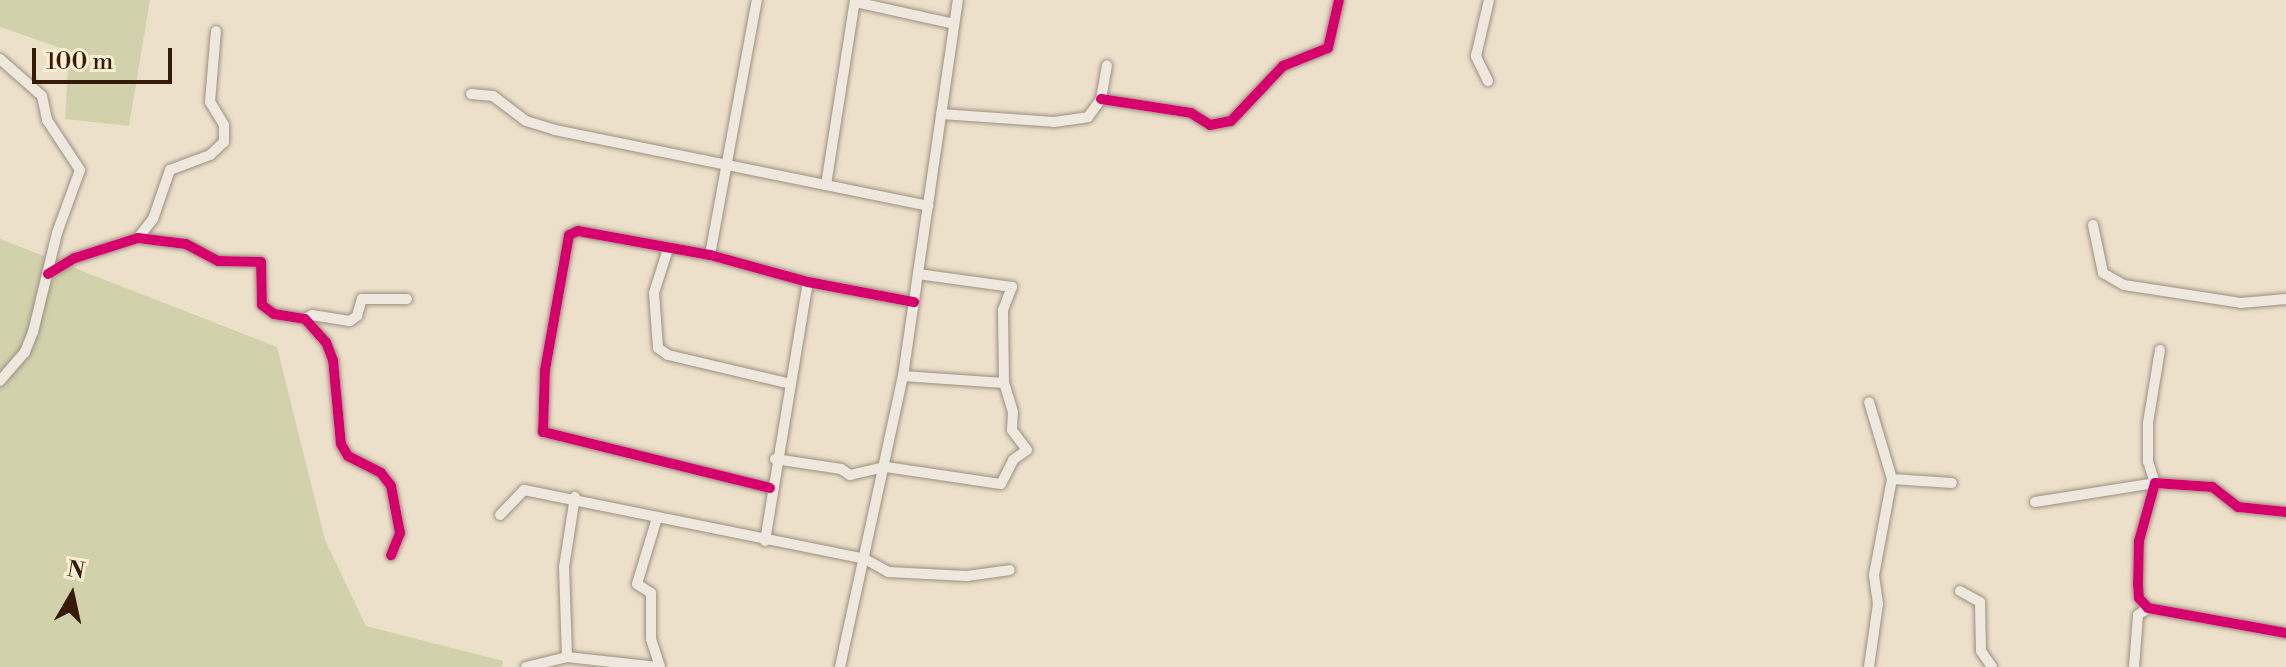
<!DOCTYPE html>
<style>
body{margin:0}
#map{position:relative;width:2286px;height:667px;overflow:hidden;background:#ede0ca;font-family:"Libre Bodoni",serif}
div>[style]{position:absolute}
.green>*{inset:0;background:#d1d1ac}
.roads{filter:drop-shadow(0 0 2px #9b9081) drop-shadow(0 0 2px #9b9081)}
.street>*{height:10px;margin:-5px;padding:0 5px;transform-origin:5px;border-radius:5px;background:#efe8de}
.cycleway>*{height:10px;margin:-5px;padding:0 5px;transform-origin:5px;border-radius:5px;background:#d6006c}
span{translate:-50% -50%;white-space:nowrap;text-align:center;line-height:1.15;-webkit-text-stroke:6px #fdedd3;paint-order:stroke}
.north{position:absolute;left:32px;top:555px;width:80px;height:80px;-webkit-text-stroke:6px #fdedd3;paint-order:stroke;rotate:9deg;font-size:22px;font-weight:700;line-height:32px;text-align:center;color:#361b09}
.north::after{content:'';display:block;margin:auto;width:28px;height:36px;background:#361b09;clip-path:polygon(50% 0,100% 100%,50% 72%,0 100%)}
.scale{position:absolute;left:32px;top:48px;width:140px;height:36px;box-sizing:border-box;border:4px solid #361b09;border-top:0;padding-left:10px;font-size:24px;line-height:28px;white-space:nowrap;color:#361b09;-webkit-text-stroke:6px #fdedd3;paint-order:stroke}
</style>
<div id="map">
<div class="green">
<i style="clip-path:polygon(0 0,150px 0,129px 126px,65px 119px,69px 51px,0 27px)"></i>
<i style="clip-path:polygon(0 239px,277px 347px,325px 540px,366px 626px,503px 661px,502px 667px,0 667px)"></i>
</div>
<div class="roads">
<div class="street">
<i style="left:855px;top:2px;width:101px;rotate:12.5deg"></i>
<i style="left:0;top:59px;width:56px;rotate:41.4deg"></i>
<i style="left:42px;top:96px;width:25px;rotate:78deg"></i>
<i style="left:47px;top:120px;width:60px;rotate:56.6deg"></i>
<i style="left:80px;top:170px;width:67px;rotate:110.1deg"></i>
<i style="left:57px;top:233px;width:102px;rotate:103.6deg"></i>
<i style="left:33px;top:332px;width:22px;rotate:112deg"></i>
<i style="left:25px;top:352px;width:38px;rotate:131deg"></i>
<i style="left:1488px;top:81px;width:28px;rotate:-116deg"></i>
<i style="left:1476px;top:56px;width:57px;rotate:-76.9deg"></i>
<i style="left:471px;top:94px;width:22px;rotate:5deg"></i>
<i style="left:493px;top:96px;width:41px;rotate:37.1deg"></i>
<i style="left:526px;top:121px;width:30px;rotate:17deg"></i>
<i style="left:555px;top:130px;width:381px;rotate:11.5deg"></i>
<i style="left:1101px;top:99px;width:91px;rotate:8.8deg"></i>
<i style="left:1191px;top:113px;width:22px;rotate:32deg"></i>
<i style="left:1210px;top:125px;width:21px;rotate:-11deg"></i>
<i style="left:1231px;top:121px;width:76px;rotate:-46.6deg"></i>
<i style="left:1283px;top:66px;width:48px;rotate:-21.8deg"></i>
<i style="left:1328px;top:48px;width:49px;rotate:-77.1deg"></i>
<i style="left:941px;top:114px;width:113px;rotate:4deg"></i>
<i style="left:1054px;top:122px;width:34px;rotate:-8deg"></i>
<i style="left:1088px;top:117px;width:22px;rotate:-54deg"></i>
<i style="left:1101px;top:99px;width:34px;rotate:-80deg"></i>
<i style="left:826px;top:185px;width:187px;rotate:-81.1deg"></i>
<i style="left:2093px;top:225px;width:49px;rotate:78.2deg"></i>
<i style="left:2103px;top:273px;width:24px;rotate:30deg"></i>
<i style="left:2124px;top:285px;width:118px;rotate:8.7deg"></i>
<i style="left:2241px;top:303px;width:45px;rotate:-5.1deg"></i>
<i style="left:138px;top:238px;width:24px;rotate:-52deg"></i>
<i style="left:153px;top:219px;width:52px;rotate:-70.9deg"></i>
<i style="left:170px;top:170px;width:43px;rotate:-20.6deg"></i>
<i style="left:210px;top:155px;width:19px;rotate:-43deg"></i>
<i style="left:224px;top:142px;width:17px;rotate:-90deg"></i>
<i style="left:224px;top:125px;width:27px;rotate:-121deg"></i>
<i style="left:210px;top:102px;width:71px;rotate:-85.2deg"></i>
<i style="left:668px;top:249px;width:46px;rotate:107.7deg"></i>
<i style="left:654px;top:293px;width:55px;rotate:85.8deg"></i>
<i style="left:658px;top:348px;width:12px;rotate:35deg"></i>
<i style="left:668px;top:355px;width:126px;rotate:13.3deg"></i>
<i style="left:710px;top:255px;width:259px;rotate:-79.6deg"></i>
<i style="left:48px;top:274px;width:31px;rotate:-31deg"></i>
<i style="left:75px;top:258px;width:66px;rotate:-17.6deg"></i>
<i style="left:138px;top:238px;width:48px;rotate:7.1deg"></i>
<i style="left:186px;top:244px;width:36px;rotate:28deg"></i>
<i style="left:218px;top:261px;width:43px;rotate:1.3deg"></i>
<i style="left:261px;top:262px;width:43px;rotate:88.7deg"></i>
<i style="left:262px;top:305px;width:15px;rotate:37deg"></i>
<i style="left:274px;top:314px;width:31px;rotate:9deg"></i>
<i style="left:305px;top:319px;width:31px;rotate:48deg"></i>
<i style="left:326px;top:342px;width:19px;rotate:69deg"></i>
<i style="left:333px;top:360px;width:84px;rotate:84.6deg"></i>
<i style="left:341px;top:444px;width:14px;rotate:60deg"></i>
<i style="left:348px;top:456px;width:37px;rotate:27deg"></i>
<i style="left:381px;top:473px;width:16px;rotate:52deg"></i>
<i style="left:391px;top:486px;width:48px;rotate:79.2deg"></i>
<i style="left:400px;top:533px;width:24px;rotate:112deg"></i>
<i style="left:305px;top:319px;width:8px;rotate:-30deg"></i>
<i style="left:312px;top:315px;width:38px;rotate:9deg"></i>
<i style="left:350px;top:321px;width:9px;rotate:-36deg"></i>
<i style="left:357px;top:316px;width:18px;rotate:-74deg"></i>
<i style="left:362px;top:299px;width:45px"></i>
<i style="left:903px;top:376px;width:101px;rotate:4deg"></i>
<i style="left:775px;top:459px;width:67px;rotate:8.6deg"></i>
<i style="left:841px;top:469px;width:11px;rotate:34deg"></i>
<i style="left:850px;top:475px;width:37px;rotate:-13deg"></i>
<i style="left:886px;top:467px;width:116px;rotate:8.4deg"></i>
<i style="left:1001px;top:484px;width:27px;rotate:-63deg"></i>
<i style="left:1013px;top:460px;width:17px;rotate:-36deg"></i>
<i style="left:1027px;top:450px;width:25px;rotate:-127deg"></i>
<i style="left:1012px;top:430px;width:18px;rotate:-87deg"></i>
<i style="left:1013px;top:412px;width:30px;rotate:-107deg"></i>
<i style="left:1004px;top:383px;width:73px;rotate:-90.8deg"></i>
<i style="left:1003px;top:310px;width:25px;rotate:-69deg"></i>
<i style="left:1012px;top:287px;width:95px;rotate:-172.1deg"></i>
<i style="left:1892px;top:479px;width:60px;rotate:3.8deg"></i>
<i style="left:770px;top:488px;width:234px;rotate:-166.1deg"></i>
<i style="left:543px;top:432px;width:62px;rotate:-88.2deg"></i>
<i style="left:545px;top:370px;width:137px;rotate:-79.9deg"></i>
<i style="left:569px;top:235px;width:10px;rotate:-24deg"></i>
<i style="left:578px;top:231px;width:134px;rotate:10.3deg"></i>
<i style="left:710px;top:255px;width:102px;rotate:15.4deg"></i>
<i style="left:808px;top:282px;width:108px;rotate:10.7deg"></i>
<i style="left:2035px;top:502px;width:121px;rotate:-9deg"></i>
<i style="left:2155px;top:483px;width:22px;rotate:-108deg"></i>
<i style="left:2148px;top:462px;width:39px;rotate:-90deg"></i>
<i style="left:2148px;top:423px;width:74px;rotate:-80.7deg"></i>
<i style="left:2286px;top:512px;width:48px;rotate:-174.1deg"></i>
<i style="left:2238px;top:507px;width:33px;rotate:-142deg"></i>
<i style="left:2212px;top:487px;width:57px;rotate:-176deg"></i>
<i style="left:2155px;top:483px;width:60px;rotate:105.4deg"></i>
<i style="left:2139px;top:541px;width:43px;rotate:91.3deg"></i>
<i style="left:2138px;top:584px;width:14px;rotate:86deg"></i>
<i style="left:2139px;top:598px;width:13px;rotate:48deg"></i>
<i style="left:2148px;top:608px;width:140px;rotate:10.3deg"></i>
<i style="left:500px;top:515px;width:35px;rotate:-46deg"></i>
<i style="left:524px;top:490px;width:348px;rotate:11.4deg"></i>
<i style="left:865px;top:559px;width:26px;rotate:29deg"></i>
<i style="left:888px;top:572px;width:79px;rotate:2.9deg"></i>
<i style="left:967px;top:576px;width:43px;rotate:-7.9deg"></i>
<i style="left:657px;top:518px;width:69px;rotate:106.9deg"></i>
<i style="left:637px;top:584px;width:17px;rotate:33deg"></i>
<i style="left:651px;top:593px;width:46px;rotate:90deg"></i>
<i style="left:651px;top:639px;width:29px;rotate:72deg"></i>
<i style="left:765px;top:541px;width:263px;rotate:-80.6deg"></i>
<i style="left:1960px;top:591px;width:23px;rotate:29deg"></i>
<i style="left:1980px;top:602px;width:49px;rotate:88.8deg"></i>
<i style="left:1981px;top:651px;width:19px;rotate:55deg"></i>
<i style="left:567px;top:657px;width:90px;rotate:-91.9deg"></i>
<i style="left:564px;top:567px;width:71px;rotate:-81.1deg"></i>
<i style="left:526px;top:667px;width:42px;rotate:-13.7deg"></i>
<i style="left:567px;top:657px;width:91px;rotate:6.3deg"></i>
<i style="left:840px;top:667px;width:298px;rotate:-77.8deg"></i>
<i style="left:903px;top:376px;width:380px;rotate:-81.7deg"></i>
<i style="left:1869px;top:667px;width:64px;rotate:-81.9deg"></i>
<i style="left:1878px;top:604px;width:29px;rotate:-98deg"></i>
<i style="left:1874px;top:575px;width:98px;rotate:-79.4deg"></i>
<i style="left:1892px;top:479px;width:80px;rotate:-106.6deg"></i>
<i style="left:2134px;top:667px;width:52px;rotate:-85.6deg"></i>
<i style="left:2138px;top:615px;width:12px;rotate:-35deg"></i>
</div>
</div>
<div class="cycleway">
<i style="left:1101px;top:99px;width:91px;rotate:8.8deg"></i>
<i style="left:1191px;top:113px;width:22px;rotate:32deg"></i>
<i style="left:1210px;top:125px;width:21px;rotate:-11deg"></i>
<i style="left:1231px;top:121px;width:76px;rotate:-46.6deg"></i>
<i style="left:1283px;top:66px;width:48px;rotate:-21.8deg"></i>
<i style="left:1328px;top:48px;width:49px;rotate:-77.1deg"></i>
<i style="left:48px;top:274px;width:31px;rotate:-31deg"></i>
<i style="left:75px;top:258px;width:66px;rotate:-17.6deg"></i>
<i style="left:138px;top:238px;width:48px;rotate:7.1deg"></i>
<i style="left:186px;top:244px;width:36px;rotate:28deg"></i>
<i style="left:218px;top:261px;width:43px;rotate:1.3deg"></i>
<i style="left:261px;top:262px;width:43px;rotate:88.7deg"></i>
<i style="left:262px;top:305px;width:15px;rotate:37deg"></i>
<i style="left:274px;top:314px;width:31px;rotate:9deg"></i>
<i style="left:305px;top:319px;width:31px;rotate:48deg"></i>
<i style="left:326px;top:342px;width:19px;rotate:69deg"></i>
<i style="left:333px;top:360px;width:84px;rotate:84.6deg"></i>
<i style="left:341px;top:444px;width:14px;rotate:60deg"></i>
<i style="left:348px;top:456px;width:37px;rotate:27deg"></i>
<i style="left:381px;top:473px;width:16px;rotate:52deg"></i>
<i style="left:391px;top:486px;width:48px;rotate:79.2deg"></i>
<i style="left:400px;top:533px;width:24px;rotate:112deg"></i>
<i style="left:770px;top:488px;width:234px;rotate:-166.1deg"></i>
<i style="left:543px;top:432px;width:62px;rotate:-88.2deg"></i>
<i style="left:545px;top:370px;width:137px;rotate:-79.9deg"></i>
<i style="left:569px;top:235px;width:10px;rotate:-24deg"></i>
<i style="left:578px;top:231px;width:134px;rotate:10.3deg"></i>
<i style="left:710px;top:255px;width:102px;rotate:15.4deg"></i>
<i style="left:808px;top:282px;width:108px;rotate:10.7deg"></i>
<i style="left:2286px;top:512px;width:48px;rotate:-174.1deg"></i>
<i style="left:2238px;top:507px;width:33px;rotate:-142deg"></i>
<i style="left:2212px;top:487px;width:57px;rotate:-176deg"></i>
<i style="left:2155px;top:483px;width:60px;rotate:105.4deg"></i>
<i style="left:2139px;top:541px;width:43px;rotate:91.3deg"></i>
<i style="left:2138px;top:584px;width:14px;rotate:86deg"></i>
<i style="left:2139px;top:598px;width:13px;rotate:48deg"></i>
<i style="left:2148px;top:608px;width:140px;rotate:10.3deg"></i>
</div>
<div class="north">N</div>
<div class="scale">100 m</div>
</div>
